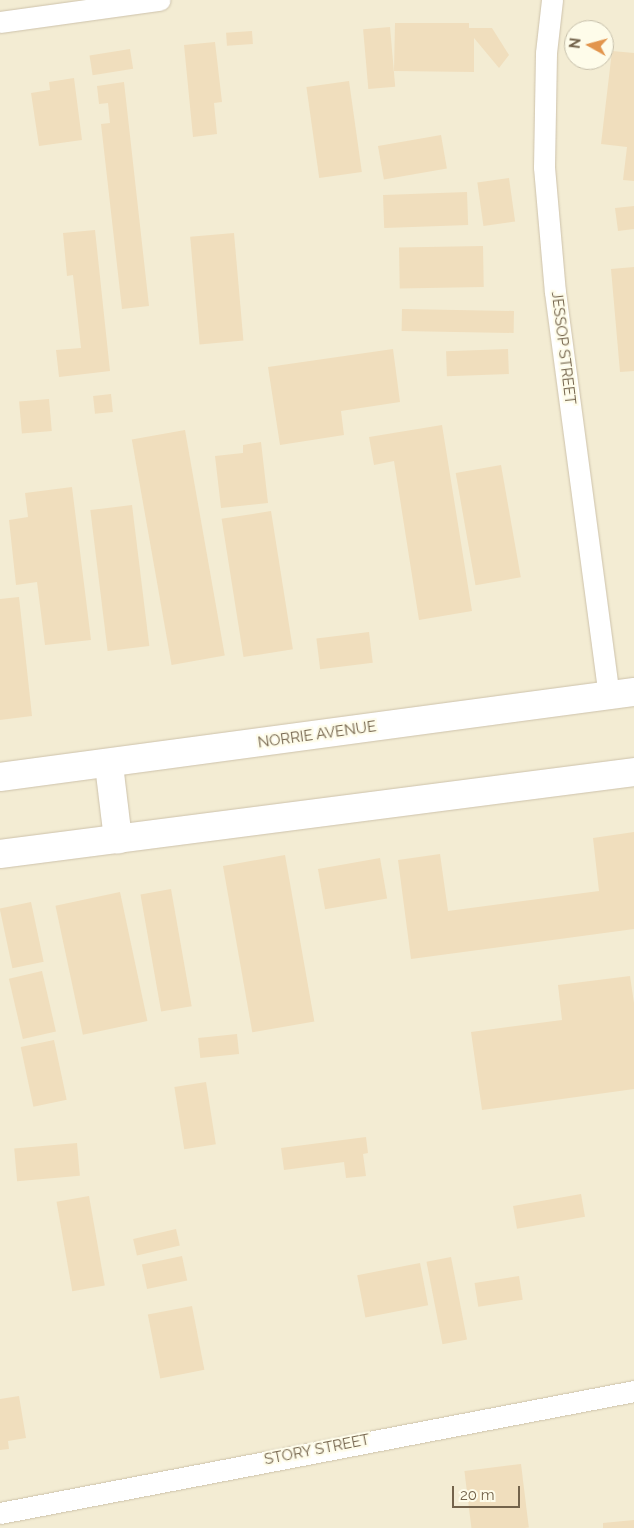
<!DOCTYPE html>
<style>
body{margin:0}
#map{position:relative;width:634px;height:1528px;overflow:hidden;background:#fbf8e4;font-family:Raleway,sans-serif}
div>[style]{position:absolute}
.residential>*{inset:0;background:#f3ecd3}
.building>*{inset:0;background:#f0debd;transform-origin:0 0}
.roads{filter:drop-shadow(0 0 1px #cdc2ab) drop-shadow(0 0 1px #cdc2ab)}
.street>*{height:21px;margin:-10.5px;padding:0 10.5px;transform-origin:10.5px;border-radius:10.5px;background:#fff}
.secondary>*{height:28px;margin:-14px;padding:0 14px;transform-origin:14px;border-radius:14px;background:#fff}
span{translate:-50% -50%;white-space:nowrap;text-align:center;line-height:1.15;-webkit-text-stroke:4.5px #fefcea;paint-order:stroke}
.street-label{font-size:15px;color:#73634b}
.north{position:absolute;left:564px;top:20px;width:50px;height:50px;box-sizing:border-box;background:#fefcea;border:1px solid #c6bfaa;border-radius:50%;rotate:277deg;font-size:14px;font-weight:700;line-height:20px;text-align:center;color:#73634b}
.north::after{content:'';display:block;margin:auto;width:18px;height:22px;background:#e2954d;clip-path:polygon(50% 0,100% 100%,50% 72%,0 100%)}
.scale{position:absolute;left:452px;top:1486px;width:68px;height:22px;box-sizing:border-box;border:2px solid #73634b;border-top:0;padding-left:6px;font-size:15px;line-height:18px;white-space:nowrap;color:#73634b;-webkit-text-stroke:4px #fefcea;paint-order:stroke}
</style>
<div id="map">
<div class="residential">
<i style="clip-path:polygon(evenodd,0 0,634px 0,634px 1528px,0 1528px,0 0,574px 30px,604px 30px,604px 60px,574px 60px,574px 30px)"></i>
</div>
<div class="building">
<i style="clip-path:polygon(395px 23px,469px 23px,469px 28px,492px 28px,509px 55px,499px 68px,474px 38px,474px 72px,394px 71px)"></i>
<i style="left:390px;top:27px;width:60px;height:27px;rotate:85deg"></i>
<i style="left:252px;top:31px;width:13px;height:26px;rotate:86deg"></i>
<i style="clip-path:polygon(215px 42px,222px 102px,214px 103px,217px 134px,193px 137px,184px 45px)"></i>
<i style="left:130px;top:49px;width:20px;height:41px;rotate:81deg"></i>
<i style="clip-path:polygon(612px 51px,634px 53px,634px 181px,623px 180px,627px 147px,601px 144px)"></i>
<i style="clip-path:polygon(74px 78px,82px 140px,39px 146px,31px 93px,50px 90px,49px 82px)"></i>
<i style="left:349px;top:81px;width:92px;height:43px;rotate:82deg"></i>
<i style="clip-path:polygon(124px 82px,149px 306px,122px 309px,101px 124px,110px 123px,108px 103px,99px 104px,97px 86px)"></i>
<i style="left:441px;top:135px;width:34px;height:64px;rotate:80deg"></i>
<i style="left:509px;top:178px;width:44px;height:32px;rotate:82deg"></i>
<i style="left:467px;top:192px;width:33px;height:84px;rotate:88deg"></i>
<i style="clip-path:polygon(634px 206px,634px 229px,618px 231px,615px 208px)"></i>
<i style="clip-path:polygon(95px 230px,110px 371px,59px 377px,56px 350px,81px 348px,73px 275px,67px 276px,63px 233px)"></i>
<i style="left:234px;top:233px;width:108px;height:44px;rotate:85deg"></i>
<i style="left:483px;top:246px;width:41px;height:84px;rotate:89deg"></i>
<i style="clip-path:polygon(634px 267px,634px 371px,620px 372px,611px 269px)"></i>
<i style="left:402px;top:309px;width:112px;height:22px;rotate:1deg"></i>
<i style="clip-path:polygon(393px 349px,400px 402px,341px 411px,344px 435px,280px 445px,268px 367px)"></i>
<i style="left:508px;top:349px;width:25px;height:62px;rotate:88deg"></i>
<i style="left:111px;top:394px;width:18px;height:18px;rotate:84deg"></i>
<i style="left:49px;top:399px;width:32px;height:30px;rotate:85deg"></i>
<i style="clip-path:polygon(442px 425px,472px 611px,419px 620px,394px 461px,374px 465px,369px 437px)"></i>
<i style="left:185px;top:430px;width:229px;height:54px;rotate:80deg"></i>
<i style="clip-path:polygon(261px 442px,268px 503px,221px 508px,215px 456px,243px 453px,243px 445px)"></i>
<i style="left:501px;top:465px;width:114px;height:46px;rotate:80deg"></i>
<i style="clip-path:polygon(72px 487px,91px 640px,45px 645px,37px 582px,16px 585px,9px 520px,28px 517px,25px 493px)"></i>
<i style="left:132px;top:505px;width:142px;height:42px;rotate:83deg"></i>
<i style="left:271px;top:511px;width:140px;height:50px;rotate:81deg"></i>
<i style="clip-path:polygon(19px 597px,32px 716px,0 720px,0 599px)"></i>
<i style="left:369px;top:632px;width:31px;height:53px;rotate:83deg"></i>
<i style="clip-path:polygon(634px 832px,634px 929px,411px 959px,398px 860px,440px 854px,448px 911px,599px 891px,593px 838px)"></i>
<i style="left:285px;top:855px;width:169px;height:63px;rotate:80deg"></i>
<i style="left:380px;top:858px;width:41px;height:63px;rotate:80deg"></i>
<i style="left:171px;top:889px;width:119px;height:31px;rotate:80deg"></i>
<i style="left:120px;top:892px;width:132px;height:66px;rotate:78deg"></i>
<i style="left:31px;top:902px;width:61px;height:32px;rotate:78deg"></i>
<i style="left:42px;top:971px;width:62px;height:34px;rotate:77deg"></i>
<i style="clip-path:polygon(630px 976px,634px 1003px,634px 1089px,482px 1110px,471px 1032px,562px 1020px,558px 985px)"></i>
<i style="left:237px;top:1034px;width:20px;height:39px;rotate:84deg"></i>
<i style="left:54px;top:1040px;width:61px;height:34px;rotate:78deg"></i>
<i style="left:206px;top:1082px;width:63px;height:32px;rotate:81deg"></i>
<i style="clip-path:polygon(366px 1137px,368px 1153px,363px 1154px,366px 1176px,346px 1178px,344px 1162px,284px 1170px,281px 1148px)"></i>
<i style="left:77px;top:1143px;width:33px;height:63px;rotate:85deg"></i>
<i style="left:581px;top:1194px;width:23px;height:69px;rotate:80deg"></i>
<i style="left:89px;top:1196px;width:91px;height:33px;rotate:80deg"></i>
<i style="left:176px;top:1229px;width:17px;height:44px;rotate:77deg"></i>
<i style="left:182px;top:1256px;width:25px;height:41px;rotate:78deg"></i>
<i style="left:451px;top:1257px;width:84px;height:25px;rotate:79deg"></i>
<i style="left:420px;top:1263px;width:43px;height:64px;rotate:79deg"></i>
<i style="left:519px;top:1276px;width:24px;height:45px;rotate:81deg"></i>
<i style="left:192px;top:1306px;width:65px;height:45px;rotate:79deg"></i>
<i style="clip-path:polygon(19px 1396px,26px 1438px,8px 1441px,9px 1449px,0 1450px,0 1399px)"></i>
<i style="left:521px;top:1464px;width:64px;height:57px;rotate:83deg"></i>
<i style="clip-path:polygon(634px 1520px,634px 1528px,603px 1528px,603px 1523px)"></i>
</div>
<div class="roads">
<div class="street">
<i style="left:552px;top:0;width:53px;rotate:96.5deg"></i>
<i style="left:546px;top:53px;width:114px;rotate:91deg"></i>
<i style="left:544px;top:167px;width:125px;rotate:85deg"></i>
<i style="left:555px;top:292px;width:407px;rotate:82.4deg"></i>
<i style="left:0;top:22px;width:161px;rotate:-7.9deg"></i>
<i style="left:0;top:1513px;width:646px;rotate:-10.89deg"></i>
</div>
<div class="secondary">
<i style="left:109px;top:765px;width:75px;rotate:83.1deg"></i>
<i style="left:0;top:777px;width:640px;rotate:-7.64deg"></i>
<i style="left:0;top:854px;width:639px;rotate:-7.37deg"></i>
</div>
</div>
<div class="street-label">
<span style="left:563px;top:348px;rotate:83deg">JESSOP STREET</span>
<span style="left:317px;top:735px;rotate:-8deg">NORRIE AVENUE</span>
<span style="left:317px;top:1450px;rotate:-11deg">STORY STREET</span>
</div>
<div class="north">N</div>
<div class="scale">20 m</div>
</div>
